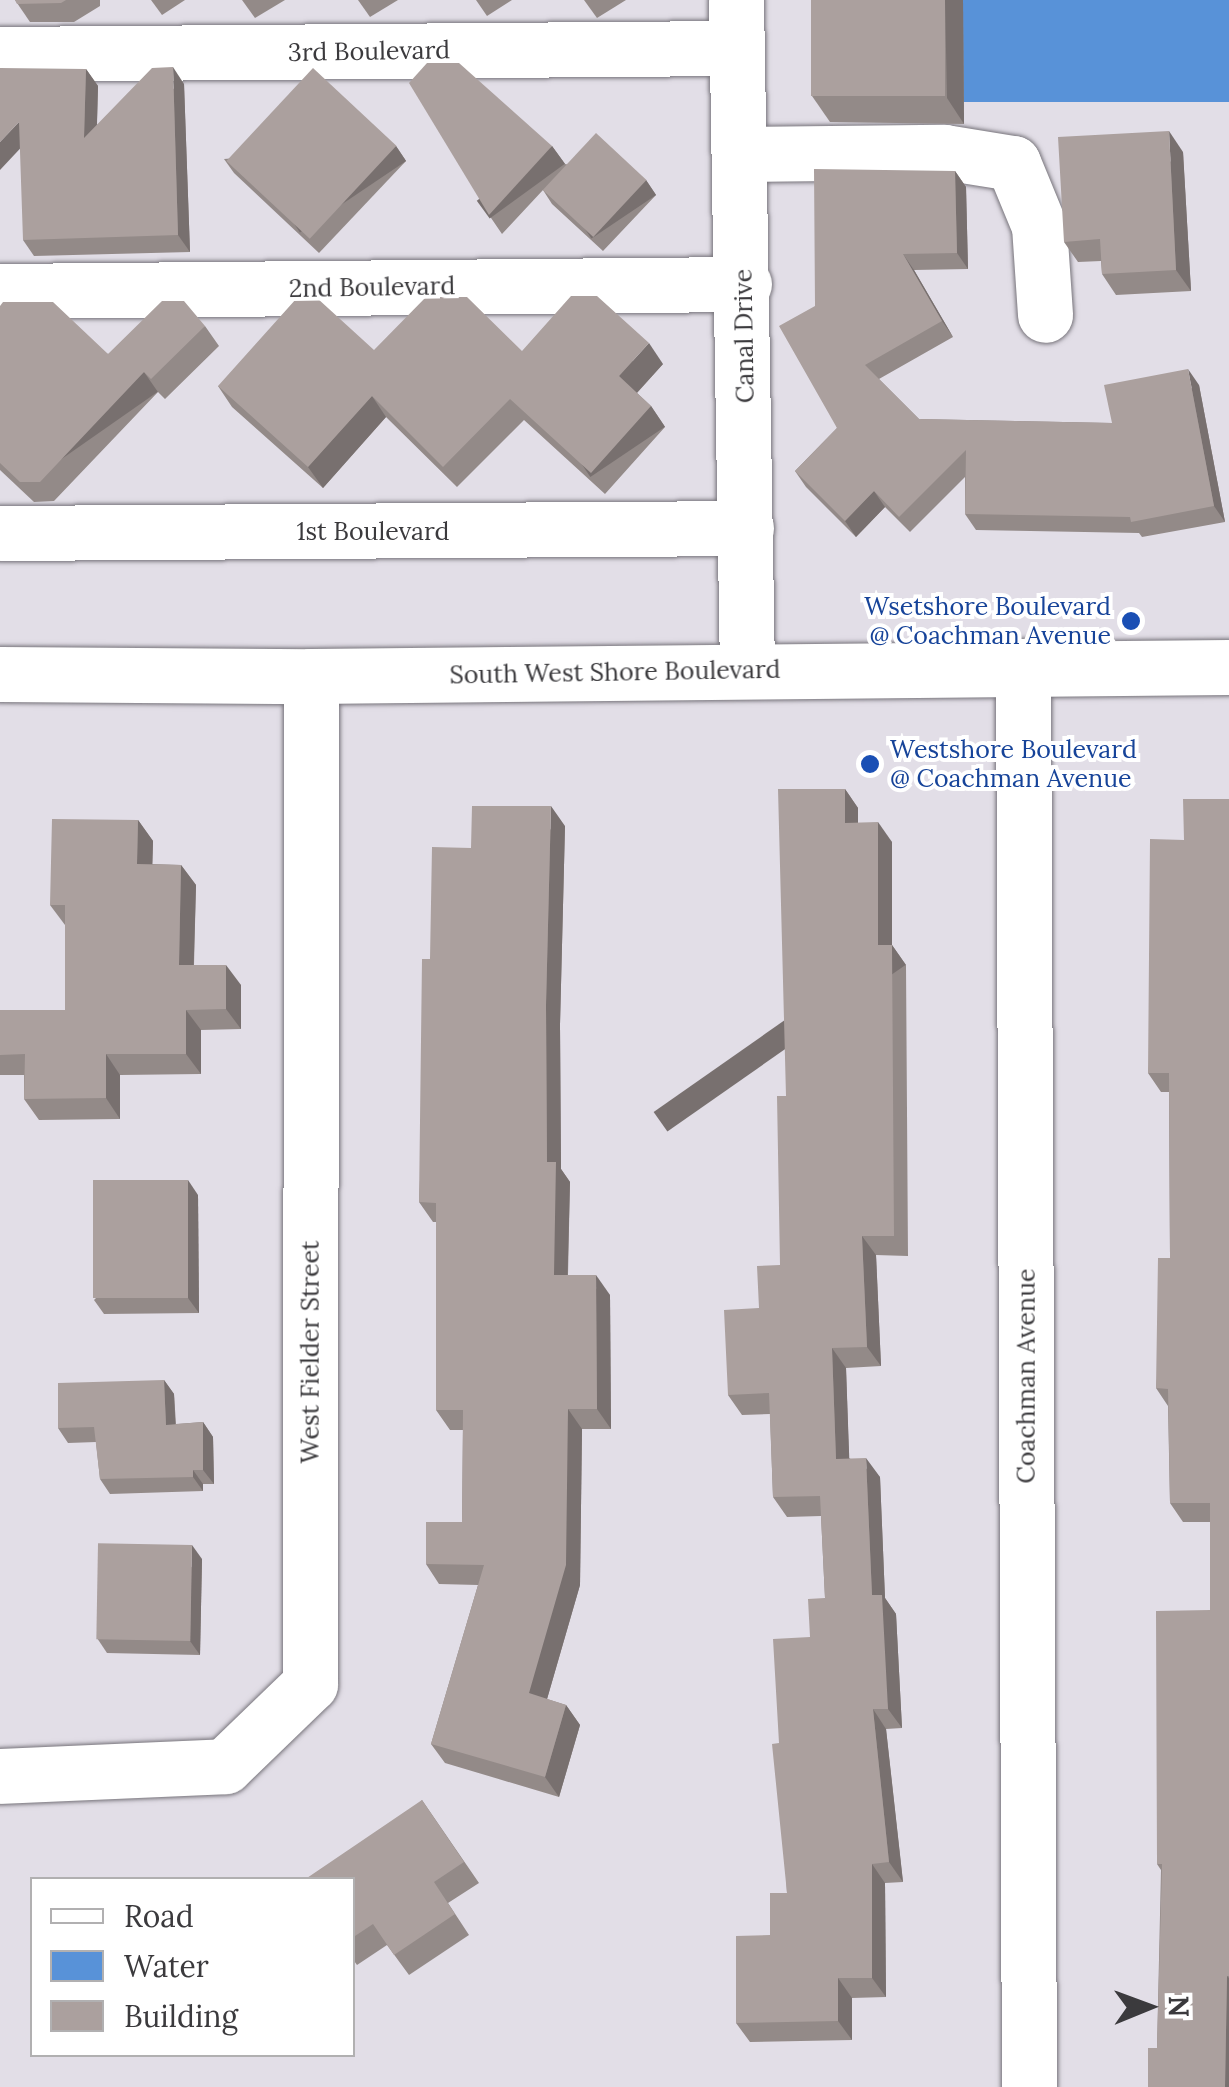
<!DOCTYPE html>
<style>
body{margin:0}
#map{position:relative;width:1229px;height:2087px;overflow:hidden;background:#e2dee7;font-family:Lora,serif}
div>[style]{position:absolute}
.water>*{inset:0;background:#5892d8;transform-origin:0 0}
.roads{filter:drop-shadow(0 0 2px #77747b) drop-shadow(0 0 2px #77747b)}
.minor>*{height:55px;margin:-27.5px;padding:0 27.5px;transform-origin:27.5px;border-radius:27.5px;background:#fff}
.wall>*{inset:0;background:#938a88}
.shaded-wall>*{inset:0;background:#78706f;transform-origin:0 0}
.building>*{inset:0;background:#aba09e;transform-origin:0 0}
.dots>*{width:28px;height:28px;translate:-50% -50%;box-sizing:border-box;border:5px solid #fff;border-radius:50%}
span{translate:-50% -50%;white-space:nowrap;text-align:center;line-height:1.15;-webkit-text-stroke:8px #fff;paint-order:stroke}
.street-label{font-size:25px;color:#3b3a3d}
.transit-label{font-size:25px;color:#164399}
.right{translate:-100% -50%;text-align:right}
.left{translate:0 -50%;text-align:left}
.legend{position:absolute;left:30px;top:1877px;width:325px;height:180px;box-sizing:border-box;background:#fff;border:2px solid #b1b0b1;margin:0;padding:12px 18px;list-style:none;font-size:30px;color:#3b3a3d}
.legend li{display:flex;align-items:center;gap:20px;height:50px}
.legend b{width:50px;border:2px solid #b1b0b1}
.north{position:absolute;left:1099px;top:1957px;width:100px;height:100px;-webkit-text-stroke:8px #fff;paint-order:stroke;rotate:89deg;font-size:28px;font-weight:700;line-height:40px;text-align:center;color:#3b3a3d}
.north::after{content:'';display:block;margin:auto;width:35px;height:45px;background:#3b3a3d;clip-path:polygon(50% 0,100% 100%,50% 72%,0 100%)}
</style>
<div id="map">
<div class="water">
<i style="left:941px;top:0;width:288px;height:102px"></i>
</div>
<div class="roads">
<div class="minor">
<i style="left:736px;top:0;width:671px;rotate:89.06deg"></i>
<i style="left:0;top:54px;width:737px;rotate:-0.47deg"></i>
<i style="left:740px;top:154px;width:204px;rotate:-0.6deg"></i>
<i style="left:944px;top:152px;width:70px;rotate:9.1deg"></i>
<i style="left:1013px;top:163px;width:68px;rotate:67.6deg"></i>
<i style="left:1039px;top:226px;width:89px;rotate:86.1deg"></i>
<i style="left:0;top:291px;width:744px;rotate:-0.54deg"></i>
<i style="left:0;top:533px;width:746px;rotate:-0.38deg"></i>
<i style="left:1023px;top:666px;width:1421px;rotate:89.76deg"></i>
<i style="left:0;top:674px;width:311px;rotate:0.4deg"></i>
<i style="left:311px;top:676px;width:918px;rotate:-0.56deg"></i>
<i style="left:0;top:1776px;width:225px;rotate:-2.5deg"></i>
<i style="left:225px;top:1766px;width:118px;rotate:-44deg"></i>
<i style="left:310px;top:1684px;width:1008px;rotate:-89.94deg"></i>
</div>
</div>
<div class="wall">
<i style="clip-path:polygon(15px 0,100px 0,100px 6px,74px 22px,30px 22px)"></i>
<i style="clip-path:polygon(151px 0,185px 0,162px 15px)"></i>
<i style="clip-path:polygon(242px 0,285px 0,255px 18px)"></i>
<i style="clip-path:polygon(358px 0,398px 0,370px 17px)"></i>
<i style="clip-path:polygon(476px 0,512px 0,487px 16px)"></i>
<i style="clip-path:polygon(584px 0,626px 0,597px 18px)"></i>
<i style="clip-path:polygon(811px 0,963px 0,964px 124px,830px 122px,812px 96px)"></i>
<i style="clip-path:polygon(86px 69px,98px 86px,97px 125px,184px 84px,190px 252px,34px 256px,23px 240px)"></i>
<i style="clip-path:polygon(396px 146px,406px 161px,319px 253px,234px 173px,224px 159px)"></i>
<i style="clip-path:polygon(552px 146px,565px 164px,646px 180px,656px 195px,603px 251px,552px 204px,543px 190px,502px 234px,489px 215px)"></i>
<i style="clip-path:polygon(1183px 152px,1191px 291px,1116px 295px,1102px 274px,1101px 261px,1078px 262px,1064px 242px)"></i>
<i style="clip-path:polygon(955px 171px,966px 187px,968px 269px,914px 270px,953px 337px,879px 379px,919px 419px,1112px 423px,1199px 385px,1225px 522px,1142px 537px,1139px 533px,976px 530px,965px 514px,965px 477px,910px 532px,885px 507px,856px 537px,806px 487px,795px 471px,837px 428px,815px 306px)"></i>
<i style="clip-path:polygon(0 306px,108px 354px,205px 326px,219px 346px,165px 399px,158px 392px,54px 501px,34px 502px,0 470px)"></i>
<i style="clip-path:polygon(522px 351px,663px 364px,637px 393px,651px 406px,665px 427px,605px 494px,524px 420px,457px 487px,386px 417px,323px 488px,232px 407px,218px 386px)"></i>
<i style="clip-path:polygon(845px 789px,858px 808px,858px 823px,892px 842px,892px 945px,906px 965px,908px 1256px,876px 1255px,881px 1366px,846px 1368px,849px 1458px,880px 1477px,885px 1598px,896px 1614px,902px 1728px,886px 1729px,903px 1882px,885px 1883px,886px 1997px,852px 1998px,852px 2040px,750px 2042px,736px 2023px,787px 1893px,779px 1743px,810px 1637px,825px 1598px,821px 1516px,787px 1517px,773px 1497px,770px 1414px,742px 1415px,728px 1395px,759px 1308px,780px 1265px,786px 1096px)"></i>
<i style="clip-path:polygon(1229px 799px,1229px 2087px,1157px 2048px,1161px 1870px,1157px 1864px,1210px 1610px,1210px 1522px,1183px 1522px,1170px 1503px,1168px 1406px,1156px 1388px,1170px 1258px,1169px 1092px,1161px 1092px,1148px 1073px,1184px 840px)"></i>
<i style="clip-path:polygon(138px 820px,153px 841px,152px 864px,181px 865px,196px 885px,194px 965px,241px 985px,241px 1029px,201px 1030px,201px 1074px,120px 1075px,120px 1119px,39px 1120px,24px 1099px,24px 1075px,0 1075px,0 1010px,65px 1010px,65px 925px,50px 905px)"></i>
<i style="clip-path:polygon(565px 826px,560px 1025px,561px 1169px,570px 1182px,568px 1275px,610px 1295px,611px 1429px,582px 1429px,580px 1585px,547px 1699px,566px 1705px,580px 1725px,559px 1797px,445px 1763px,431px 1744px,478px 1585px,439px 1584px,426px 1564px,462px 1522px,463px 1430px,450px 1430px,436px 1410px,436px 1222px,433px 1222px,419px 1202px,430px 959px,471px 848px)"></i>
<i style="clip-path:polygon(198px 1195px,199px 1313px,104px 1314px,94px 1300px)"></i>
<i style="clip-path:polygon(164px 1380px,174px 1394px,176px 1424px,203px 1422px,213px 1437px,214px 1484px,203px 1484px,203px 1491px,110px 1494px,100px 1479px,96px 1442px,68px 1443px,58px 1428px)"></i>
<i style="clip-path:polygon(202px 1559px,200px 1655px,107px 1653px,97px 1638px)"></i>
<i style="clip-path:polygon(422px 1800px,479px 1883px,448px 1903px,469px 1935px,409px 1975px,387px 1945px,357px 1965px,352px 1958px,352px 1880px)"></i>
</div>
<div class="shaded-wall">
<i style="clip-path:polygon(945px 0,963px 0,964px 124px,947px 98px)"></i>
<i style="clip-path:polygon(173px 67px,184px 84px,190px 252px,178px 235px)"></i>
<i style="clip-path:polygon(86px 69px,98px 86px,96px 154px,84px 138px)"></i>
<i style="clip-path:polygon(19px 122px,30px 138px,0 170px,0 142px)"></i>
<i style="clip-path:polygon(1169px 131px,1183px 152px,1191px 291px,1176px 270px)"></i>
<i style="left:396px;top:146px;width:18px;height:128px;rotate:56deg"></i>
<i style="left:552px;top:146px;width:22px;height:93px;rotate:54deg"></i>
<i style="clip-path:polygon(955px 171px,966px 187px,968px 269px,957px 253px)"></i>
<i style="left:646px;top:180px;width:18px;height:78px;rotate:56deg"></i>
<i style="clip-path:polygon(903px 254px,914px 270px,953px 337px,942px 321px)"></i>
<i style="clip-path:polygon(649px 343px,663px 364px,633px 397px,619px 376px)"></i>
<i style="clip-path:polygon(1188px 369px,1199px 385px,1225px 522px,1214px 506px)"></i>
<i style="left:144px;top:372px;width:24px;height:151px;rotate:55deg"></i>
<i style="clip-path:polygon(372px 396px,386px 417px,323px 488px,308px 467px)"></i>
<i style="left:651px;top:406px;width:25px;height:90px;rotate:56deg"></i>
<i style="clip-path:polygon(874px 491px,885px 507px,856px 537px,845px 521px)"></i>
<i style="clip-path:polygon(845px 789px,858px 808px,858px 842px,845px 823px)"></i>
<i style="clip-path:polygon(551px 806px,565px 826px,560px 1025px,561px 1169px,570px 1182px,567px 1295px,554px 1275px,547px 1162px,546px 1005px)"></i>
<i style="clip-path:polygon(138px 820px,153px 841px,152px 884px,137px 864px)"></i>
<i style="clip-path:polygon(878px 822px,892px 842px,892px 965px,878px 945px)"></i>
<i style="clip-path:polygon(181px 865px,196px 885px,193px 986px,179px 965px)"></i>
<i style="left:892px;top:945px;width:24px;height:291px;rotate:55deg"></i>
<i style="clip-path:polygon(226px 965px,241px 985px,241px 1029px,226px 1009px)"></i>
<i style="clip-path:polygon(186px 1010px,201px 1030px,201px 1074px,186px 1054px)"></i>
<i style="clip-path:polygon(106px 1054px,120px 1075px,120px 1119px,106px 1098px)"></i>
<i style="clip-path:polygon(188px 1180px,198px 1195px,199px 1313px,188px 1298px)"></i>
<i style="clip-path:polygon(862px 1236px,876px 1255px,881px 1366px,867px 1347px)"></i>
<i style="clip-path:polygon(596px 1275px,610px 1295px,611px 1429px,597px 1409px)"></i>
<i style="clip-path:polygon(832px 1348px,846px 1368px,850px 1479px,836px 1459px)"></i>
<i style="clip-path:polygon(164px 1380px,174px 1394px,176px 1439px,166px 1425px)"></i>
<i style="clip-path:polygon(568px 1409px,582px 1429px,580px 1585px,543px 1713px,529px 1693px)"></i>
<i style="clip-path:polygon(203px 1422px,213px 1437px,214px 1484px,203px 1470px)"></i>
<i style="clip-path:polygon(866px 1458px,880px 1477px,885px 1598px,896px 1614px,902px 1728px,888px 1709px,872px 1595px)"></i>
<i style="clip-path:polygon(193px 1470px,203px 1484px,203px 1491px,193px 1477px)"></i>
<i style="clip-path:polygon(192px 1545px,202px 1559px,200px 1655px,190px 1641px)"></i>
<i style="clip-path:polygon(566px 1705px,580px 1725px,559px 1797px,545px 1777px)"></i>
<i style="clip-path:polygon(873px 1709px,886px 1729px,903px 1882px,889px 1862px)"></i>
<i style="clip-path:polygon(872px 1864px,885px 1883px,886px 1997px,872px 1978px)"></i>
<i style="clip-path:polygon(1227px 1976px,1229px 1978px,1229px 2087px,1225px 2087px)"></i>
<i style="clip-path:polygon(838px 1978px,852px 1998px,852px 2040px,838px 2021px)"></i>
</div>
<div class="building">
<i style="clip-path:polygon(15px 0,66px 0,61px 3px,17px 4px)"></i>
<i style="left:811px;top:0;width:134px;height:96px"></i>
<i style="clip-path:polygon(427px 63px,459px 63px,552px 146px,489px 215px,409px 83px)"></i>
<i style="clip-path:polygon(173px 67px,178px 235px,23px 240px,19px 122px,0 142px,0 68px,86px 69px,84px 138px,152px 68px)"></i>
<i style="left:313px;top:68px;width:114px;height:127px;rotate:43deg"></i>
<i style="clip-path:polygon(1169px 131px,1176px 270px,1102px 274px,1100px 239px,1064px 242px,1058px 137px)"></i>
<i style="left:596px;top:133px;width:69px;height:78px;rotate:43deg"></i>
<i style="clip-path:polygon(814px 169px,955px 171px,957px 253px,903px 254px,942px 321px,865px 365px,919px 419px,1112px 423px,1104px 385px,1188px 369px,1214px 506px,1131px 522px,1130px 517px,965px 514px,966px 450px,899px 517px,874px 491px,845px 521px,795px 471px,837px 428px,779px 326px,815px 306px)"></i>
<i style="clip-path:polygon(571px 296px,597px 296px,649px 343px,619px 376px,651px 406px,591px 473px,510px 399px,443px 467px,372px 396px,308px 467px,218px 386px,296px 299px,317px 298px,374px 350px,426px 297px,467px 297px,522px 351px)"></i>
<i style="clip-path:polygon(162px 301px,184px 301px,205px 326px,151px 379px,144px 372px,40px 482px,20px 482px,0 463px,0 306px,3px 302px,53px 302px,108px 354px)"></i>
<i style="clip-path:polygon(778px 789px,845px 789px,845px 823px,878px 822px,878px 945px,892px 945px,894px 1236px,862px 1236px,867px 1347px,832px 1348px,836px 1459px,866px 1458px,872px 1595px,882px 1595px,888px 1709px,873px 1709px,889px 1862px,872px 1864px,872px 1978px,838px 1978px,838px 2021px,736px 2023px,736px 1936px,770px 1935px,770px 1893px,787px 1893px,772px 1744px,779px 1743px,773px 1639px,810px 1637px,808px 1599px,825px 1598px,820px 1496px,773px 1497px,769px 1393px,728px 1395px,724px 1310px,759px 1308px,757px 1266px,780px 1265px,777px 1096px,786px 1096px)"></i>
<i style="clip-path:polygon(1183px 799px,1229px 799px,1229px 1976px,1227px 1976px,1225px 2087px,1148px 2087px,1148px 2048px,1157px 2048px,1162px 1864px,1157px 1864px,1156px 1611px,1210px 1610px,1210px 1503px,1170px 1503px,1168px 1389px,1156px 1388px,1158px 1258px,1170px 1258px,1169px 1073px,1148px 1073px,1150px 839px,1184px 840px)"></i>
<i style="clip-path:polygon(472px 806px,551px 806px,546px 1005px,547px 1162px,556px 1162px,554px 1275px,596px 1275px,597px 1409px,568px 1409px,566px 1565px,529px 1693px,566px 1705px,545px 1777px,431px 1744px,484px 1565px,426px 1564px,426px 1522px,462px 1522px,463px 1410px,436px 1410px,436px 1203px,419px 1202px,422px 959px,430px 959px,432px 847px,471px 848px)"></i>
<i style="clip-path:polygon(52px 819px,138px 820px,137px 864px,181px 865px,179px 965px,226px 965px,226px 1009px,186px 1010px,186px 1054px,106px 1054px,106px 1098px,24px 1099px,25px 1054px,0 1055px,0 1010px,65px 1010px,65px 905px,50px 905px)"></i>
<i style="left:188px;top:1180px;width:118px;height:95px;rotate:90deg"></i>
<i style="clip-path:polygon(164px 1380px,166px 1425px,203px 1422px,203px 1470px,193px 1470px,193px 1477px,100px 1479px,94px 1427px,58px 1428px,58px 1383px)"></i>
<i style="left:192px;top:1545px;width:96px;height:94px;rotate:91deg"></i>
<i style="clip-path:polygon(422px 1800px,464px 1862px,434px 1882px,455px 1914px,394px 1955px,373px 1924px,352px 1938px,352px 1880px,304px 1880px)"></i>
</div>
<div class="dots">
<i style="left:1131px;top:621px;background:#1a4fb4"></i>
<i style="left:870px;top:764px;background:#1a4fb4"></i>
</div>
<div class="street-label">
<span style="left:369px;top:51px;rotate:-1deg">3rd Boulevard</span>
<span style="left:372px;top:287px;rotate:-1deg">2nd Boulevard</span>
<span style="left:744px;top:336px;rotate:-91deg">Canal Drive</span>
<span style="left:373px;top:531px">1st Boulevard</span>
<span style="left:615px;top:672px;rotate:-1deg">South West Shore Boulevard</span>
<span style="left:310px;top:1352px;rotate:-90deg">West Fielder Street</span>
<span style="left:1026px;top:1376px;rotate:-90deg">Coachman Avenue</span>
</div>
<div class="transit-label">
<span class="right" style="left:1111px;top:621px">Wsetshore Boulevard<br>@ Coachman Avenue</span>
<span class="left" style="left:890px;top:764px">Westshore Boulevard<br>@ Coachman Avenue</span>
</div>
<ul class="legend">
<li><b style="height:12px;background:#fff"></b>Road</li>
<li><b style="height:28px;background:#5892d8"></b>Water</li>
<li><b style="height:28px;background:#aba09e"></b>Building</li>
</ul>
<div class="north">N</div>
</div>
